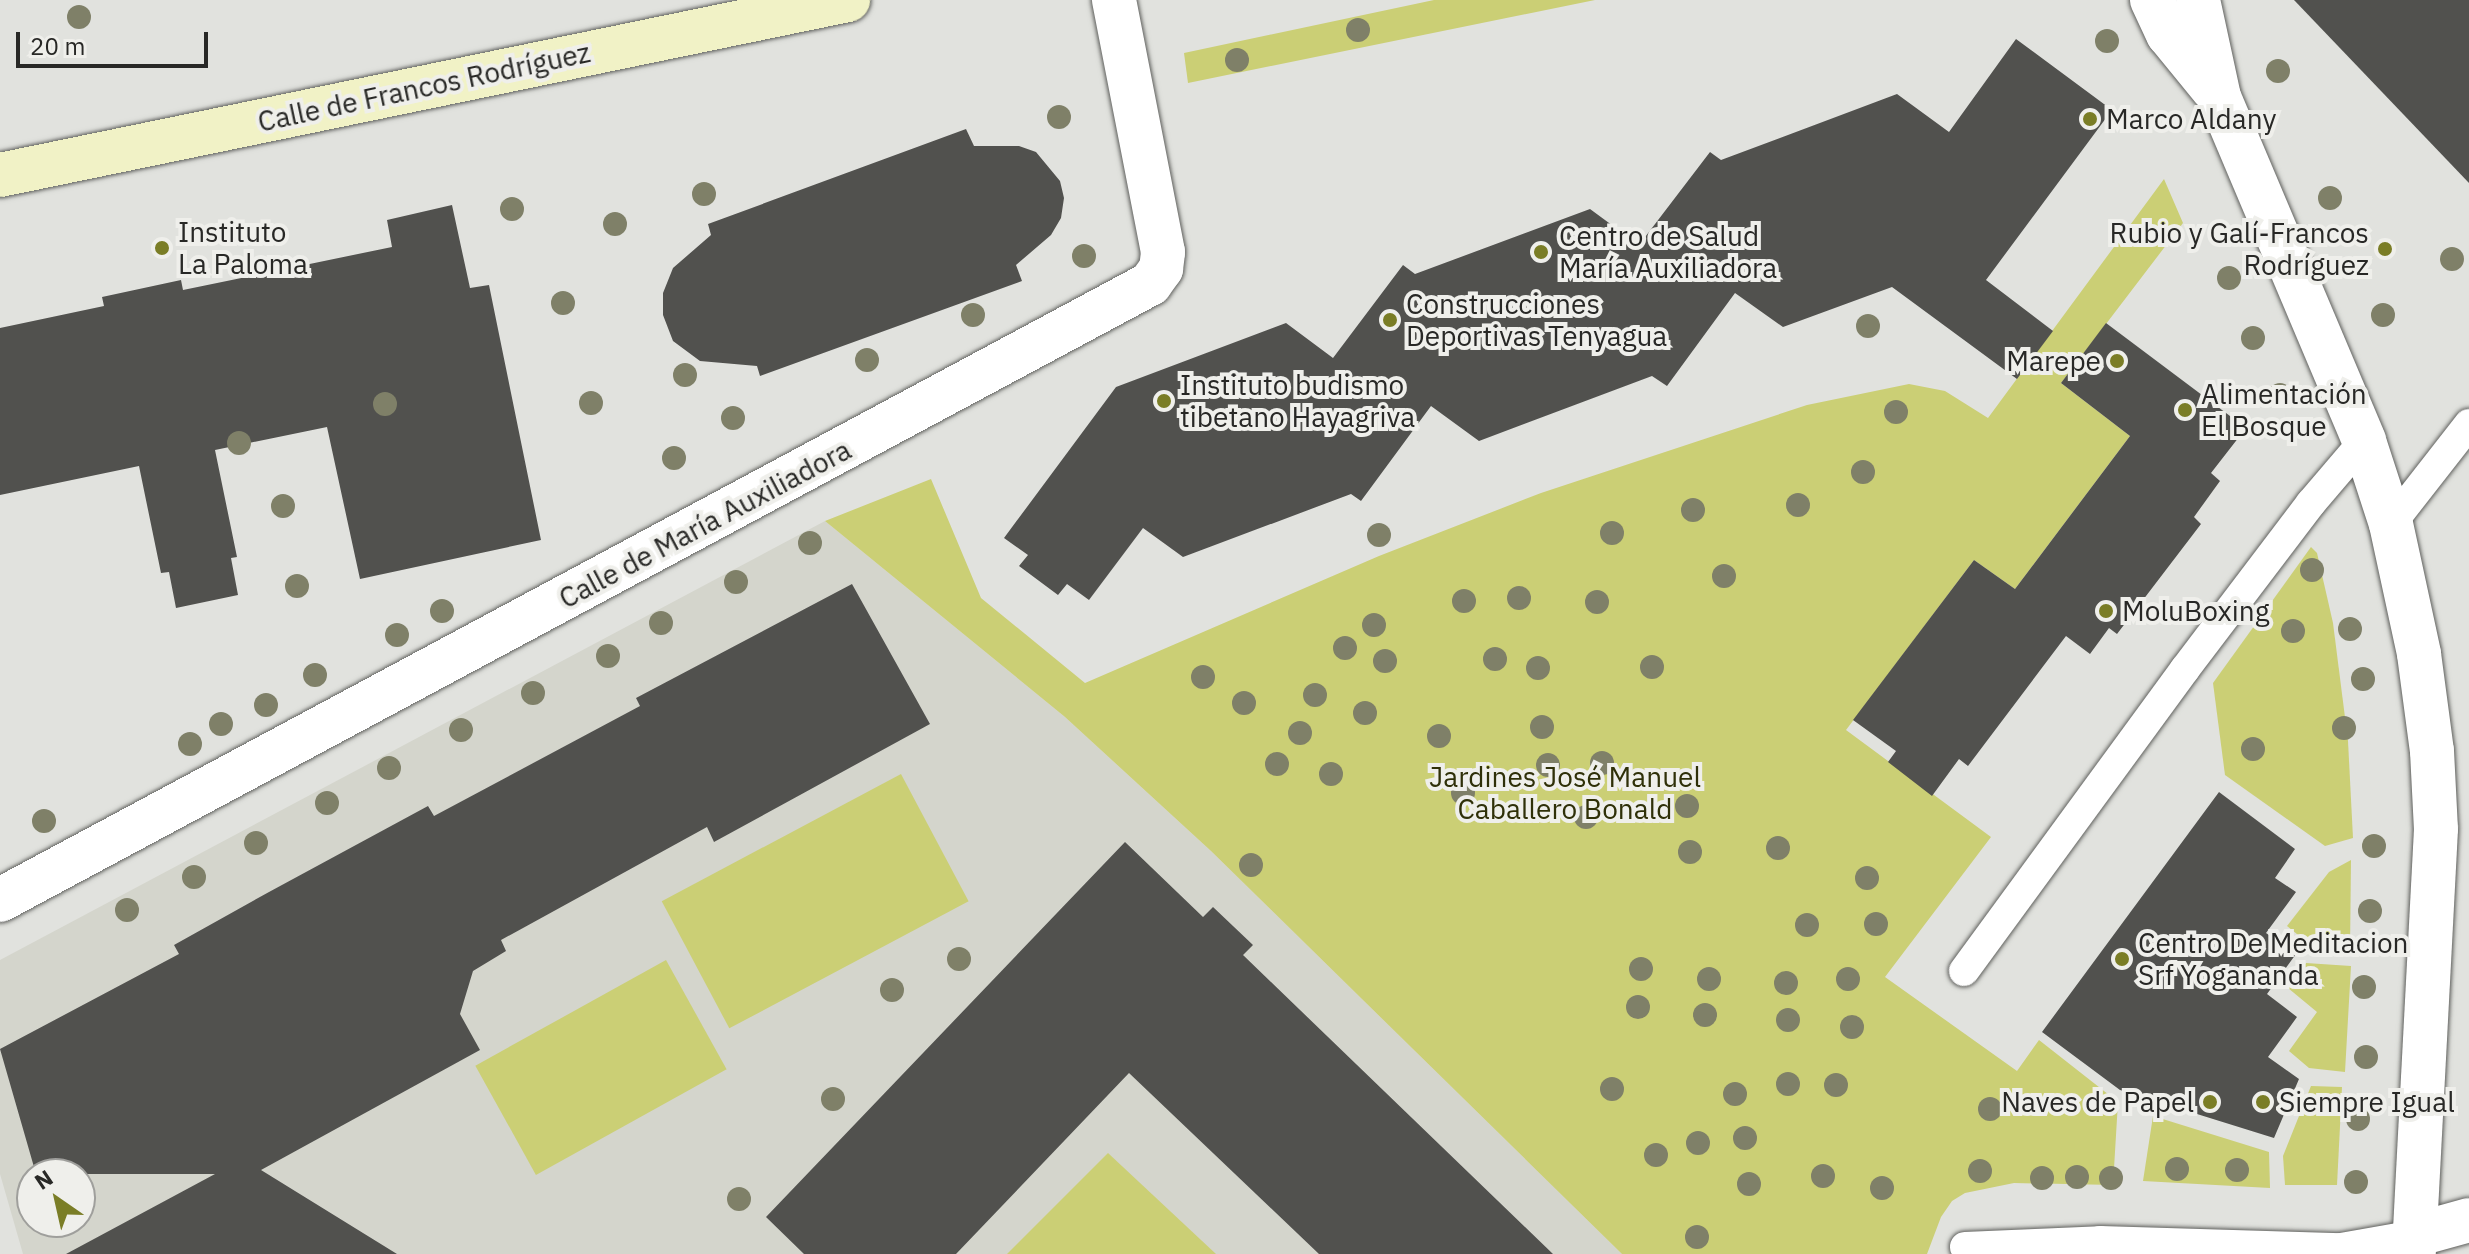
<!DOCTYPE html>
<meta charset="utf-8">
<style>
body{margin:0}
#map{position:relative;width:2469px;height:1254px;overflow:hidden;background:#e1e2de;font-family:"IBM Plex Sans",sans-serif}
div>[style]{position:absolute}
.built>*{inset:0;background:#d4d5cc}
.green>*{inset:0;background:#cbcf75;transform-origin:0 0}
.building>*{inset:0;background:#51514e}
.roads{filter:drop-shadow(0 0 2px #5f605d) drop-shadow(0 0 2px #5f605d)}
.lane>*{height:30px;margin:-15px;padding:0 15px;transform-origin:15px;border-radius:15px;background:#fff}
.street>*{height:44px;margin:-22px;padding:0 22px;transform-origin:22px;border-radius:22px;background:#fff}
.secondary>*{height:44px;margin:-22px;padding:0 22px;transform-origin:22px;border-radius:22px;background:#f1f2c6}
.trees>*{width:24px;height:24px;margin:-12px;border-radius:50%;background:#7f8068}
.dots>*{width:22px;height:22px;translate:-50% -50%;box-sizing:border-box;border:4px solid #efefeb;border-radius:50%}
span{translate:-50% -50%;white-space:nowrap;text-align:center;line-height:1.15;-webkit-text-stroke:8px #efefeb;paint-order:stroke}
.street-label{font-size:28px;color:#282826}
.poi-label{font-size:28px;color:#282826}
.left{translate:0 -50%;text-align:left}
.right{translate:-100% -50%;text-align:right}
.park-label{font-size:28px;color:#2f3008}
.north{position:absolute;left:16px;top:1158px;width:80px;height:80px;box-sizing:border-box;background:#efefeb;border:2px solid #9f9f9c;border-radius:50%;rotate:326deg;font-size:22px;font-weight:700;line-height:32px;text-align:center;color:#282826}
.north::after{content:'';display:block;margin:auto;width:28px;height:36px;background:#7a7d26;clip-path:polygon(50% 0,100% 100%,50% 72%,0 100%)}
.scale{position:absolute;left:16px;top:32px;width:192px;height:36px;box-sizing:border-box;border:4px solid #282826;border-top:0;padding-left:10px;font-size:24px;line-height:28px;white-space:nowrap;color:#282826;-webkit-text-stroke:6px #efefeb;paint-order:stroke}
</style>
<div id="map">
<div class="built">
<i style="clip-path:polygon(evenodd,825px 521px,1065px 717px,1211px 851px,1622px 1254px,23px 1254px,0 1174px,0 960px,825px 521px,32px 1174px,80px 1174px,80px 1222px,32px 1222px,32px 1174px)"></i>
</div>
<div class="green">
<i style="clip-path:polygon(1434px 0,1595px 0,1188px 83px,1184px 53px)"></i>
<i style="clip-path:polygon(2164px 179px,2183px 223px,2061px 383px,2130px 436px,2015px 589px,1974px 560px,1846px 730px,1991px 837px,1885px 977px,2017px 1071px,2039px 1040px,2118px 1102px,2113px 1185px,2014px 1183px,1965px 1193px,1952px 1201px,1941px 1217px,1927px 1254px,1622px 1254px,1211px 851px,1065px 717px,825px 521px,931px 479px,981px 598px,1085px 683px,1379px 556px,1541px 493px,1807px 405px,1909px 384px,1945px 391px,1988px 418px)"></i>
<i style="clip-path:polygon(2311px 547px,2317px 553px,2333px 623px,2348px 741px,2353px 838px,2325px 846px,2225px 775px,2213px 683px)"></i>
<i style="left:901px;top:774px;width:144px;height:271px;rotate:62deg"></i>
<i style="clip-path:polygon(2351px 860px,2350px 951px,2313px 947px,2287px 926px,2329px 872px)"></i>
<i style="left:666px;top:960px;width:125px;height:218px;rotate:61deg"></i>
<i style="clip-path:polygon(2306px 963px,2351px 966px,2345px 1072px,2309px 1068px,2289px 1051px,2317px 1012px,2288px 988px)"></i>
<i style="clip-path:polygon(2311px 1086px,2342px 1087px,2337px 1185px,2285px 1185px,2283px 1156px)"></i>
<i style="clip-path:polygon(2153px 1116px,2269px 1152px,2270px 1188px,2143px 1181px)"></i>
<i style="clip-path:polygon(1108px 1153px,1216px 1254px,1007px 1254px)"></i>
</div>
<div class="building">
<i style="clip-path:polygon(2294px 0,2469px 0,2469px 183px)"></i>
<i style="clip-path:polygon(2016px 39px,2112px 110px,1986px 280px,2053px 331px,2017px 379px,1892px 287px,1783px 327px,1735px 293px,1667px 386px,1652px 376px,1479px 441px,1431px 406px,1361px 501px,1351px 494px,1183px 557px,1143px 528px,1089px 600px,1067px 584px,1058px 595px,1019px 566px,1028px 555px,1004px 538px,1116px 387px,1286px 323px,1333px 358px,1403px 265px,1415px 274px,1590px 209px,1639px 245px,1710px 152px,1721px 160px,1897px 94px,1949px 132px)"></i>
<i style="clip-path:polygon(966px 129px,974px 146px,1019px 146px,1036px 152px,1060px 181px,1064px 198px,1061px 218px,1051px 235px,1016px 265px,1022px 281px,760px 376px,757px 366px,700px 361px,673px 341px,663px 315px,663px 293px,673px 268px,711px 235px,708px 224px)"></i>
<i style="clip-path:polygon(452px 205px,470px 288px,489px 285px,541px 540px,360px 579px,327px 427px,215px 450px,237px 557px,231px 558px,238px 595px,176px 608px,169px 572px,161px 573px,139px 466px,0 495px,0 328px,104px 306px,102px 297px,181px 280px,183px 290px,392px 247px,387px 220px)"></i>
<i style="clip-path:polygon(2106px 323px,2246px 428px,2211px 473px,2220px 481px,2194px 517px,2201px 524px,2117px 634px,2109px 628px,2090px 654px,2066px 636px,1968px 766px,1959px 759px,1932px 796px,1888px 762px,1896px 751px,1853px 720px,1974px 560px,2015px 589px,2130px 436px,2061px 383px)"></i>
<i style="clip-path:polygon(852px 584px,930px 724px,714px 842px,707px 827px,501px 940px,506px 951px,473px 971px,460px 1014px,480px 1050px,261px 1170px,397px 1254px,66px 1254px,215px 1174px,36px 1174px,0 1049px,179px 954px,174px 945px,269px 892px,428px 806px,434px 816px,640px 706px,636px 698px)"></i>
<i style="clip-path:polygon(2219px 792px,2295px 849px,2275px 878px,2296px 892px,2266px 933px,2296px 954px,2267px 994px,2297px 1017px,2268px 1057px,2299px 1079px,2274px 1138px,2120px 1090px,2042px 1032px)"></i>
<i style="clip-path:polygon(1125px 842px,1203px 917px,1213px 907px,1253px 945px,1243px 955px,1553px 1254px,1319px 1254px,1129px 1073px,956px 1254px,804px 1254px,766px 1217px)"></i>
</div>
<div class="roads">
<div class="lane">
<i style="left:2391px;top:524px;width:127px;rotate:-52deg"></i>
<i style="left:1964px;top:971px;width:374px;rotate:-53.8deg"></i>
<i style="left:2185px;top:669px;width:208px;rotate:-52.8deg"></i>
<i style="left:2311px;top:503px;width:82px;rotate:-49.5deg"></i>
<i style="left:1965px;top:1247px;width:135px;rotate:-2.5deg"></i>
<i style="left:2100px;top:1241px;width:241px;rotate:1.7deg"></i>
<i style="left:2341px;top:1248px;width:75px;rotate:-10deg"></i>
</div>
<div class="street">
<i style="left:2152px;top:0;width:38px;rotate:65deg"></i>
<i style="left:2168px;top:34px;width:71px;rotate:50.7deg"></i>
<i style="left:2198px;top:0;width:99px;rotate:77.8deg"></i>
<i style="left:2219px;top:97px;width:373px;rotate:67.1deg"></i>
<i style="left:2364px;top:441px;width:87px;rotate:72deg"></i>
<i style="left:2391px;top:524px;width:133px;rotate:77.8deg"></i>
<i style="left:2419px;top:654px;width:98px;rotate:82.4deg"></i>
<i style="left:2432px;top:751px;width:78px;rotate:87.1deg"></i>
<i style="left:2436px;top:829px;width:426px;rotate:93deg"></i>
<i style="left:0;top:900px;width:1305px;rotate:-28.18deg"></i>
<i style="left:1150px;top:284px;width:19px;rotate:-54deg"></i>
<i style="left:1161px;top:269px;width:17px;rotate:-83deg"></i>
<i style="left:1163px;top:252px;width:257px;rotate:-101deg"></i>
<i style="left:2415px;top:1235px;width:56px;rotate:-15.5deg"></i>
</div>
<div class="secondary">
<i style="left:0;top:175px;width:866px;rotate:-11.66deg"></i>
</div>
</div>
<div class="trees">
<i style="left:79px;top:17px"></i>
<i style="left:1358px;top:30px"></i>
<i style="left:2107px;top:41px"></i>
<i style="left:1237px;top:60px"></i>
<i style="left:2278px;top:71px"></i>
<i style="left:1059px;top:117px"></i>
<i style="left:704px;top:194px"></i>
<i style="left:2330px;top:198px"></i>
<i style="left:512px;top:209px"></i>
<i style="left:615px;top:224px"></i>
<i style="left:1084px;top:256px"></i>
<i style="left:2452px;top:259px"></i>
<i style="left:2229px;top:278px"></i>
<i style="left:563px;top:303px"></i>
<i style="left:973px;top:315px"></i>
<i style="left:2383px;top:315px"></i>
<i style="left:1868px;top:326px"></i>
<i style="left:2253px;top:338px"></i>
<i style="left:867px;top:360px"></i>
<i style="left:685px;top:375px"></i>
<i style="left:2280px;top:395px"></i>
<i style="left:591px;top:403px"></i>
<i style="left:385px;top:404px"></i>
<i style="left:1896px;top:412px"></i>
<i style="left:733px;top:418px"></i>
<i style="left:239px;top:443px"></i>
<i style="left:674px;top:458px"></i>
<i style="left:1863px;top:472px"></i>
<i style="left:1798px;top:505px"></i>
<i style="left:283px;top:506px"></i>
<i style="left:1693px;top:510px"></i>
<i style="left:1612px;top:533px"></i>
<i style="left:1379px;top:535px"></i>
<i style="left:810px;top:543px"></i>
<i style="left:2312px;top:570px"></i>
<i style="left:1724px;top:576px"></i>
<i style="left:736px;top:582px"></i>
<i style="left:297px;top:586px"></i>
<i style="left:1519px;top:598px"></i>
<i style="left:1464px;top:601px"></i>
<i style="left:1597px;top:602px"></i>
<i style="left:442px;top:611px"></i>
<i style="left:661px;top:623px"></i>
<i style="left:1374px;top:625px"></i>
<i style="left:2350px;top:629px"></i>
<i style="left:2293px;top:631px"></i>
<i style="left:397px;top:635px"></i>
<i style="left:1345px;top:648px"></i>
<i style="left:608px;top:656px"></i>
<i style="left:1495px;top:659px"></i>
<i style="left:1385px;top:661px"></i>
<i style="left:1652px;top:667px"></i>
<i style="left:1538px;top:668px"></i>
<i style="left:315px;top:675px"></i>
<i style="left:1203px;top:677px"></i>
<i style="left:2363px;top:679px"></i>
<i style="left:533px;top:693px"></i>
<i style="left:1315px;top:695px"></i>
<i style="left:1244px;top:703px"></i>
<i style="left:266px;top:705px"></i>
<i style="left:1365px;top:713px"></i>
<i style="left:221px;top:724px"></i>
<i style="left:1542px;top:727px"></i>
<i style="left:2344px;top:728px"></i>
<i style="left:461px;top:730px"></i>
<i style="left:1300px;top:733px"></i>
<i style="left:1439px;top:736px"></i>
<i style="left:190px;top:744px"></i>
<i style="left:2253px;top:749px"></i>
<i style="left:1602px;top:763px"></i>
<i style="left:1277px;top:764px"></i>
<i style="left:1548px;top:765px"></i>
<i style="left:389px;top:768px"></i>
<i style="left:1331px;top:774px"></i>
<i style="left:1463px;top:793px"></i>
<i style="left:327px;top:803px"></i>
<i style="left:1687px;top:806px"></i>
<i style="left:1586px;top:817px"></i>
<i style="left:44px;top:821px"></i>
<i style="left:256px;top:843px"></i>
<i style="left:2374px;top:846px"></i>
<i style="left:1778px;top:848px"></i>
<i style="left:1690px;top:852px"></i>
<i style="left:1251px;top:865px"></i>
<i style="left:194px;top:877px"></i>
<i style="left:1867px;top:878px"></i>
<i style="left:127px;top:910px"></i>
<i style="left:2370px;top:911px"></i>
<i style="left:1876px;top:924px"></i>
<i style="left:1807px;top:925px"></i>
<i style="left:959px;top:959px"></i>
<i style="left:1641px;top:969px"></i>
<i style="left:1709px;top:979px"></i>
<i style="left:1848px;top:979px"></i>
<i style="left:1786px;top:983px"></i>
<i style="left:2364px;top:987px"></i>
<i style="left:892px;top:990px"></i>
<i style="left:1638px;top:1007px"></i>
<i style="left:1705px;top:1015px"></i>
<i style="left:1788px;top:1020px"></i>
<i style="left:1852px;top:1027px"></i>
<i style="left:2366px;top:1057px"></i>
<i style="left:1788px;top:1084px"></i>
<i style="left:1836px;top:1085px"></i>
<i style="left:1612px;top:1089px"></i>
<i style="left:1735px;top:1094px"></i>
<i style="left:833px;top:1099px"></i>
<i style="left:1990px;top:1109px"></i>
<i style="left:2358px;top:1119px"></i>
<i style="left:1745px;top:1138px"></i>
<i style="left:1698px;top:1143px"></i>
<i style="left:1656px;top:1155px"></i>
<i style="left:2177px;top:1169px"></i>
<i style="left:2237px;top:1170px"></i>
<i style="left:1980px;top:1171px"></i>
<i style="left:1823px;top:1176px"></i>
<i style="left:2077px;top:1177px"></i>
<i style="left:2042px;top:1178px"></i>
<i style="left:2111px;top:1178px"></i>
<i style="left:2356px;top:1182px"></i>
<i style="left:1749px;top:1184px"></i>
<i style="left:1882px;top:1188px"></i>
<i style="left:739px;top:1199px"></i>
<i style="left:1697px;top:1237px"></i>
</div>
<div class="dots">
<i style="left:2090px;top:119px;background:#7a7d26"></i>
<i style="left:162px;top:248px;background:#7a7d26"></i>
<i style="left:2385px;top:249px;background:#7a7d26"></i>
<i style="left:1541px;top:252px;background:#7a7d26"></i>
<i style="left:1390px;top:320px;background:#7a7d26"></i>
<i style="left:2117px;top:361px;background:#7a7d26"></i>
<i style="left:1164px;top:401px;background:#7a7d26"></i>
<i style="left:2185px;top:410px;background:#7a7d26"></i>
<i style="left:2106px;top:611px;background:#7a7d26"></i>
<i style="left:2122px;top:959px;background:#7a7d26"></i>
<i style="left:2210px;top:1102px;background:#7a7d26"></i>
<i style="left:2263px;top:1102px;background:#7a7d26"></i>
</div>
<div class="street-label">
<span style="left:424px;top:87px;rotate:-12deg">Calle de Francos Rodríguez</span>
<span style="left:705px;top:524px;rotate:-28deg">Calle de María Auxiliadora</span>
</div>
<div class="poi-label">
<span class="left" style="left:2106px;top:119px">Marco Aldany</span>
<span class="left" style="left:178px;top:248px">Instituto<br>La Paloma</span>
<span class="right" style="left:2369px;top:249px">Rubio y Galí-Francos<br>Rodríguez</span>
<span class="left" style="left:1559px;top:252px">Centro de Salud<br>María Auxiliadora</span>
<span class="left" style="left:1406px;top:320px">Construcciones<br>Deportivas Tenyagua</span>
<span class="right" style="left:2101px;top:361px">Marepe</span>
<span class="left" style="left:1180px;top:401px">Instituto budismo<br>tibetano Hayagriva</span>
<span class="left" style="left:2201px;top:410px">Alimentación<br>El Bosque</span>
<span class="left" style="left:2122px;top:611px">MoluBoxing</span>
<span class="left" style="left:2138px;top:959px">Centro De Meditacion<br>Srf Yogananda</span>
<span class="right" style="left:2194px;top:1102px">Naves de Papel</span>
<span class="left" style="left:2279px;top:1102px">Siempre Igual</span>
</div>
<div class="park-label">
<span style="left:1565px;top:793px">Jardines José Manuel<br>Caballero Bonald</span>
</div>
<div class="north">N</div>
<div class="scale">20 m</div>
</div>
